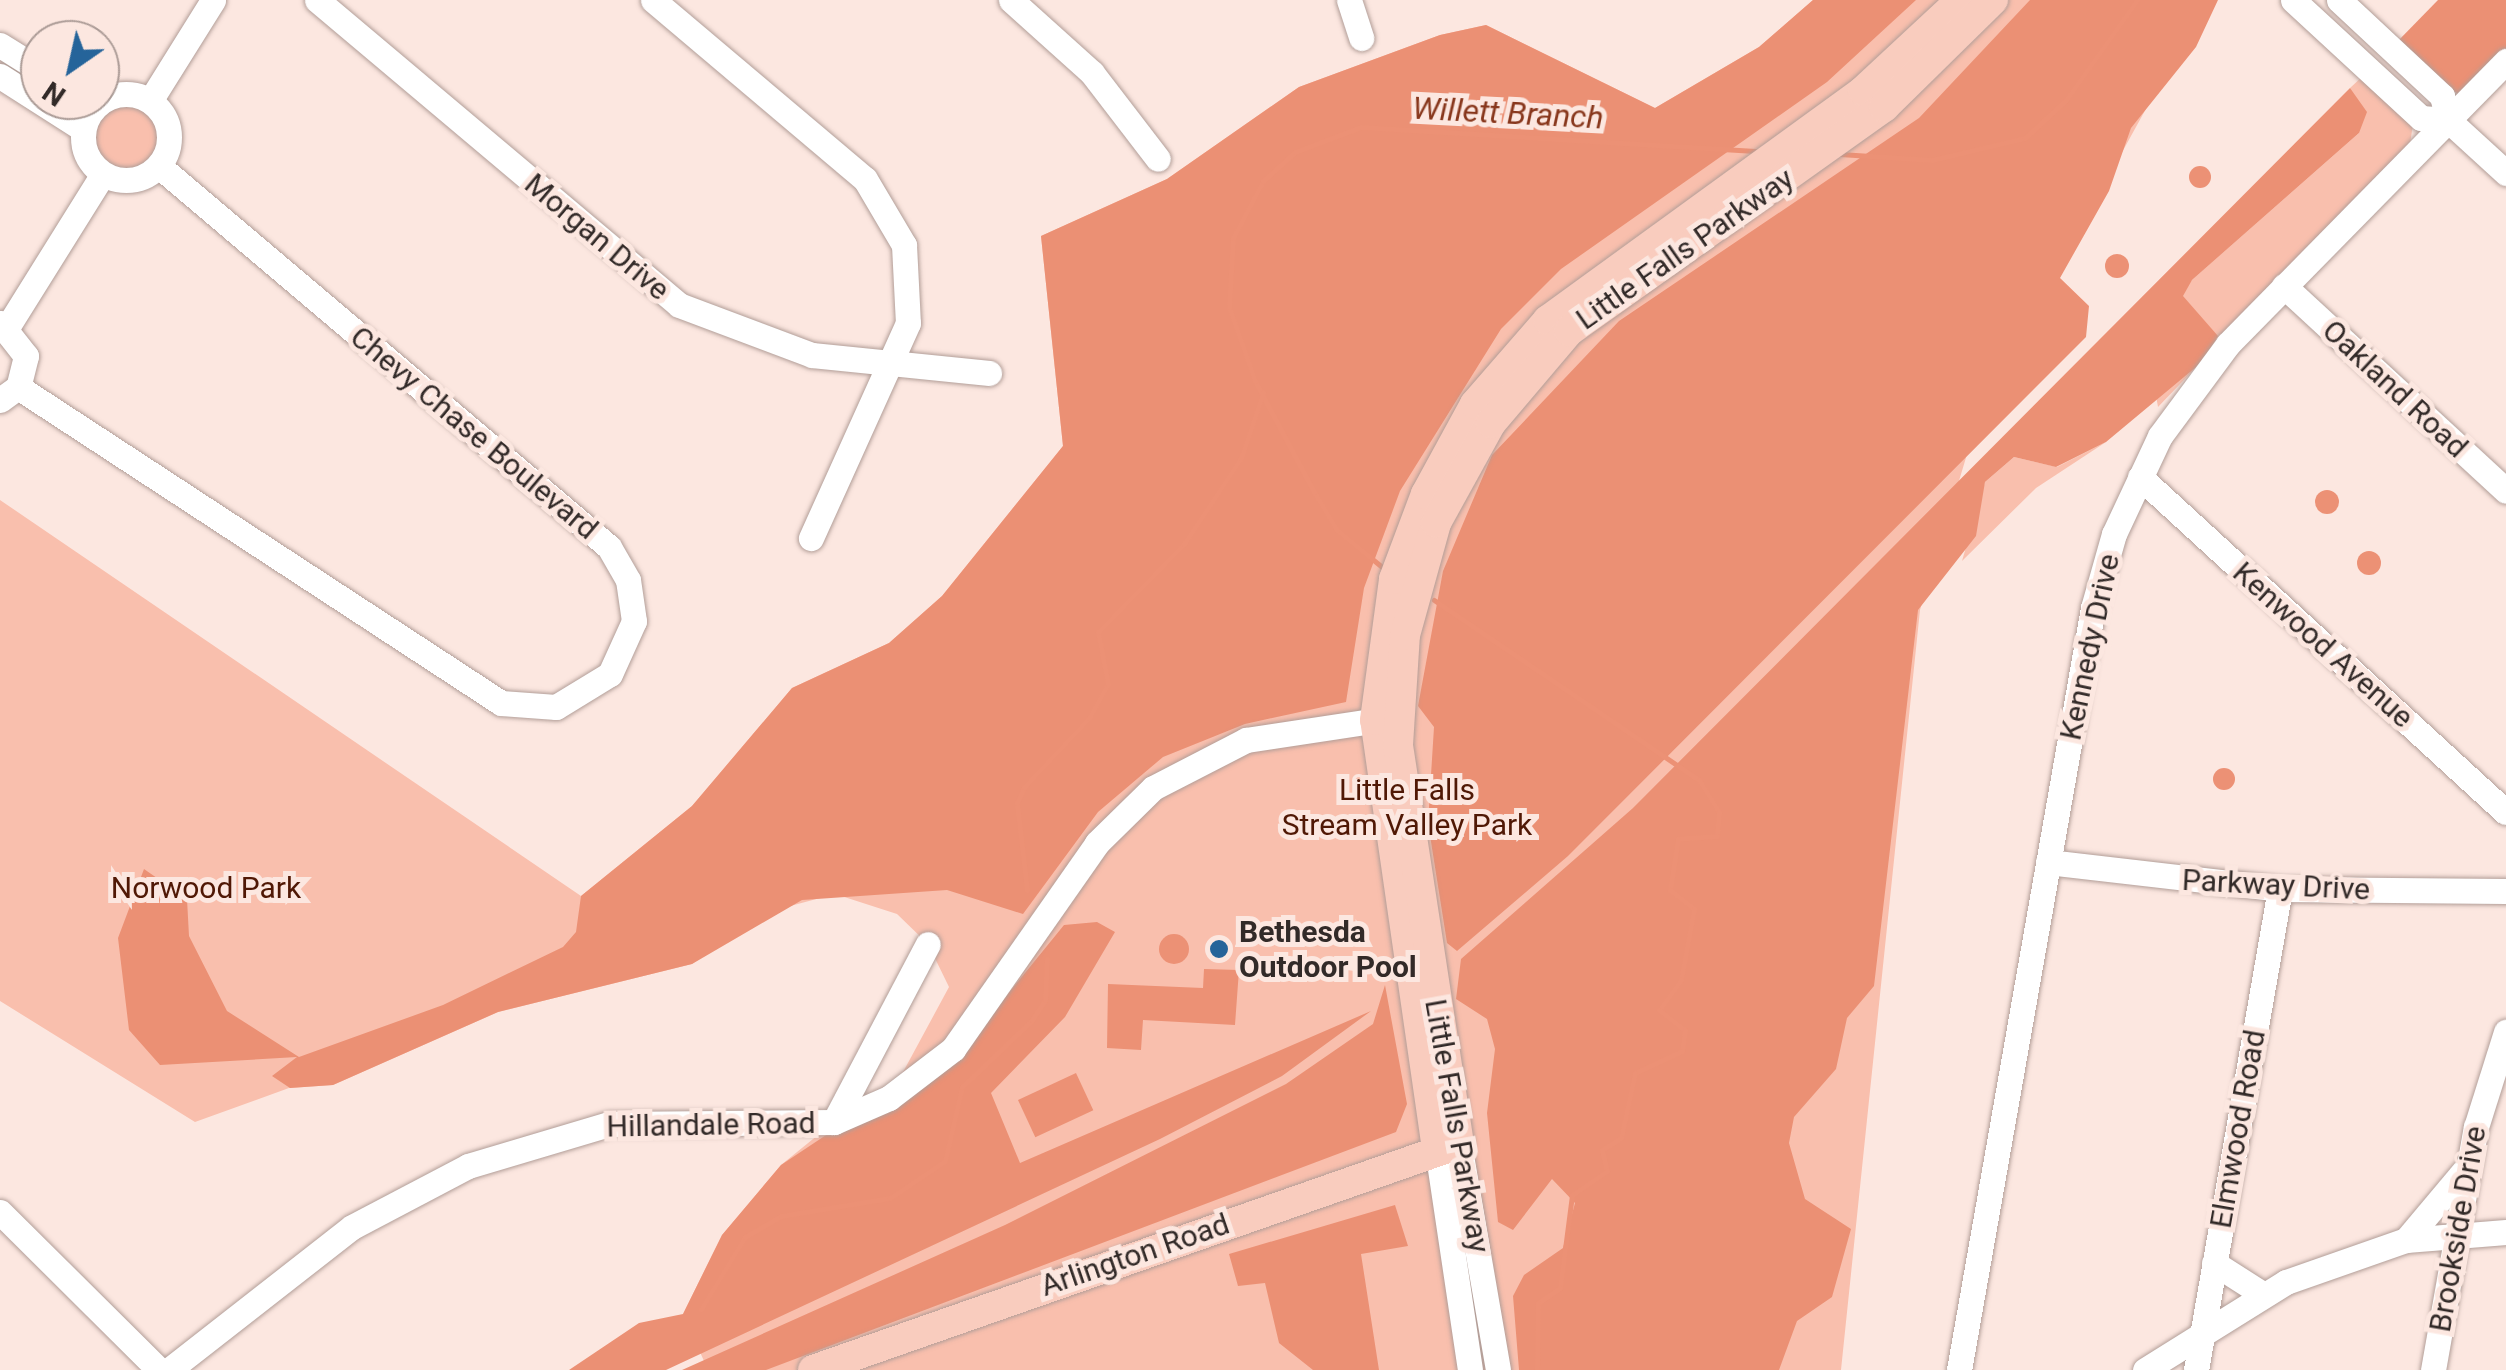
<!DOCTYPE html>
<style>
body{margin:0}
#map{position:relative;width:2506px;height:1370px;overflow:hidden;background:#fce7e0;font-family:Roboto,sans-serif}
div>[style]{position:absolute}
.green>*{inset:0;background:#f9bfad}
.round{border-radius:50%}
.forest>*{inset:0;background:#eb9074}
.water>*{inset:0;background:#ec9175;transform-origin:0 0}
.stream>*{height:5px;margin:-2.5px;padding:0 2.5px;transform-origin:2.5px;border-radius:2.5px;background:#ec9175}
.roads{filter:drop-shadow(0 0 2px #b29e98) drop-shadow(0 0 2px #b29e98)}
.minor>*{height:25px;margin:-12.5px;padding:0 12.5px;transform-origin:12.5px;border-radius:12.5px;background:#fff}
.minor>.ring{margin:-12.5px;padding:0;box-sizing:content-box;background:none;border:25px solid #fff;border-radius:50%}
.major>*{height:30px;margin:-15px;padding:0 15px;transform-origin:15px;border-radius:15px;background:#f9ccbe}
.dots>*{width:28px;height:28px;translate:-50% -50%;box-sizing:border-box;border:5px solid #fce7e0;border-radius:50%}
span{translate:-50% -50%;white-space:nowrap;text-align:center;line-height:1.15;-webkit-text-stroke:10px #fce7e0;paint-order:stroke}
.street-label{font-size:30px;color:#322a28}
.park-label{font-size:30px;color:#501805}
.poi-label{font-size:30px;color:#322a28;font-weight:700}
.left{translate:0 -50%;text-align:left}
.water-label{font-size:32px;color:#88371c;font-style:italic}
.north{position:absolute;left:20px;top:20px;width:100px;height:100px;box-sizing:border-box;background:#fce7e0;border:2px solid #ab9b96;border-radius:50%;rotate:214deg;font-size:28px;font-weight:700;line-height:40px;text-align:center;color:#322a28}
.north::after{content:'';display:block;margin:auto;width:35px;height:45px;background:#25649a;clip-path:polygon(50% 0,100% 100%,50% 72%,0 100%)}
</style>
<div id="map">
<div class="green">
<i style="clip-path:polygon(1813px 0,2206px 0,1981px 408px,1920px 610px,1841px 1370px,708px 1370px,683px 1314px,722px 1235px,781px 1165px,834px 1122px,889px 1098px,949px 987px,928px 944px,897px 914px,835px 894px,768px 912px,692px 964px,498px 1012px,333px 1085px,289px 1088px,195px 1122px,0 1001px,0 500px,581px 896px,692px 806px,792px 688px,889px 643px,942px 596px,1063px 446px,1041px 236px,1167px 179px,1299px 87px,1440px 35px,1486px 25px,1655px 108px,1759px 47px)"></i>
<i style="clip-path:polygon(2364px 75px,2413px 124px,2410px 144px,2158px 407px,2143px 323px,2359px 133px,2350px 88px)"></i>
<i class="round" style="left:92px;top:106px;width:68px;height:68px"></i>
<i style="clip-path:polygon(2106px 442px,2036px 488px,1962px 561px,1985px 482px,2014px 457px,2057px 467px)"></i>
</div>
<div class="forest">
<i style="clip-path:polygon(1813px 0,1916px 0,1827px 82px,1561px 269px,1501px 329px,1400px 491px,1364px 588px,1346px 702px,1245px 724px,1163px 757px,1098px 812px,1023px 914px,947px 890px,802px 900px,692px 964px,498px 1012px,333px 1085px,290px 1088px,272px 1076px,297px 1057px,160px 1065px,129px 1030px,118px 938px,144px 869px,187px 899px,189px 936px,227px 1011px,299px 1057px,443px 1005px,563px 947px,576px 932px,581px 896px,692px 806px,792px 688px,889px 643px,942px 596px,1063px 446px,1041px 236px,1167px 179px,1299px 87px,1440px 35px,1486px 25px,1655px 108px,1759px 47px)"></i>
<i style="clip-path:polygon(2030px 0,2218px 0,2196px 47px,2131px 128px,2109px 191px,2060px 278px,2089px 306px,2086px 337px,1568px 856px,1457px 951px,1447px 943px,1428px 823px,1434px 727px,1418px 706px,1443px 571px,1492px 455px,1619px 321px,1919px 118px)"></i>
<i style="clip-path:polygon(2438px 0,2506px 0,2506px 51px,2459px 95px,2396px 43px)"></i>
<i style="clip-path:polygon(2350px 88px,2367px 112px,2359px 133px,2192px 280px,2183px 296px,2218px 336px,2202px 362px,2106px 442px,2056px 467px,2014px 457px,1985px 482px,1976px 536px,1918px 610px,1874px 986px,1847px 1018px,1836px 1069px,1794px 1117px,1789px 1143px,1805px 1199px,1851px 1229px,1832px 1297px,1797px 1321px,1779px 1370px,1519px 1370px,1513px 1296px,1524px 1275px,1563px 1248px,1575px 1203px,1552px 1179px,1513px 1230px,1498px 1222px,1487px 1113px,1495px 1049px,1487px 1019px,1456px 999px,1461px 959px,1633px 808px)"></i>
<i style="clip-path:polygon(1097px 922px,1115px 932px,1065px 1017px,991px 1093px,1020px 1163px,1371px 1011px,1282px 1076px,1160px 1139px,666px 1370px,569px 1370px,639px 1323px,683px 1314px,722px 1235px,781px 1165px,972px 1038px,1064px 925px)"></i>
<i style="clip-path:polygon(1385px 985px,1407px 1104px,1396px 1132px,766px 1370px,682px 1370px,1005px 1225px,1286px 1084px,1373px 1024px)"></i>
<i style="clip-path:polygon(1395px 1205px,1408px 1246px,1361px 1254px,1379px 1370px,1313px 1370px,1279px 1343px,1265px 1283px,1238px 1286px,1229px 1254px)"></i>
</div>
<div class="water">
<i class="round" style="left:2189px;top:166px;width:22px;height:22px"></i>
<i class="round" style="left:2105px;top:254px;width:24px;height:24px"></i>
<i class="round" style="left:2315px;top:490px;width:24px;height:24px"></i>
<i class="round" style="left:2357px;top:551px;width:24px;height:24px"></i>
<i class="round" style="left:2213px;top:768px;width:22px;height:22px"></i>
<i class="round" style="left:1159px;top:934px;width:30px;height:30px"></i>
<i style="clip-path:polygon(1204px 969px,1239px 970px,1235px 1025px,1143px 1020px,1141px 1050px,1107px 1048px,1108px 984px,1203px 988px)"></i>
<i style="left:1076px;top:1073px;width:41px;height:64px;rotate:65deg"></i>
</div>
<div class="stream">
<i style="left:1840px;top:154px;width:92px;rotate:3.7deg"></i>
<i style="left:1932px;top:160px;width:96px;rotate:-13.3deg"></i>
<i style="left:2025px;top:138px;width:56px;rotate:-42.8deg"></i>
<i style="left:2066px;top:100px;width:123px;rotate:-54.6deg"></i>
<i style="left:1382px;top:567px;width:58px;rotate:-140.6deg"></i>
<i style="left:1337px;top:530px;width:44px;rotate:-121.2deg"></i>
<i style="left:1314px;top:492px;width:126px;rotate:-118deg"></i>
<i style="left:1255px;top:381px;width:78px;rotate:-109.4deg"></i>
<i style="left:1229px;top:307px;width:69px;rotate:-86.7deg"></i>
<i style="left:1233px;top:238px;width:64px;rotate:-62.2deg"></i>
<i style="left:1263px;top:181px;width:43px;rotate:-42.2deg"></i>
<i style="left:1295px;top:152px;width:71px;rotate:-20.7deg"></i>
<i style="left:1361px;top:127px;width:399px;rotate:3.5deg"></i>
<i style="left:1434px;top:600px;width:320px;rotate:34.2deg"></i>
<i style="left:1699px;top:780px;width:38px;rotate:58deg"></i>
<i style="left:1719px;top:812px;width:24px;rotate:95deg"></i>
<i style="left:1717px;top:836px;width:39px;rotate:176deg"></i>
<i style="left:1678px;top:839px;width:52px;rotate:98.9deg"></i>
<i style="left:1670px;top:890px;width:31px;rotate:38deg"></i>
<i style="left:1694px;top:909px;width:72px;rotate:100.4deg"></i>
<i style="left:1681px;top:980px;width:37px;rotate:126deg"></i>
<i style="left:1659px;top:1010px;width:33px;rotate:38deg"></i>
<i style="left:1685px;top:1030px;width:21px;rotate:98deg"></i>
<i style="left:1682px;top:1051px;width:52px;rotate:154.9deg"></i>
<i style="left:1635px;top:1073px;width:66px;rotate:102.2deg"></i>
<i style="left:1621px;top:1138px;width:22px;rotate:148deg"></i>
<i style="left:1602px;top:1150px;width:22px;rotate:77deg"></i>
<i style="left:1607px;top:1171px;width:42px;rotate:145.6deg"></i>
<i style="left:1572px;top:1195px;width:94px;rotate:97.4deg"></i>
<i style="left:1560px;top:1288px;width:27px;rotate:146deg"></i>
<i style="left:1538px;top:1303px;width:67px;rotate:90.9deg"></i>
<i style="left:1027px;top:890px;width:88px;rotate:-96.6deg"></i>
<i style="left:1017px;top:803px;width:17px;rotate:-66deg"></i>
<i style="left:1024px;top:787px;width:95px;rotate:-46.7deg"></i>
<i style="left:1089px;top:718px;width:39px;rotate:-61deg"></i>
<i style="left:1108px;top:684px;width:53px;rotate:-100.9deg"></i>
<i style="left:1098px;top:632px;width:123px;rotate:-45.7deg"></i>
<i style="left:1184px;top:544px;width:103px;rotate:-56.5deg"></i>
<i style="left:1241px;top:458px;width:69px;rotate:-71.3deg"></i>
<i style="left:701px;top:1309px;width:84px;rotate:-58.6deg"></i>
<i style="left:745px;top:1237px;width:42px;rotate:-30.3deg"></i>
<i style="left:781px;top:1216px;width:110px;rotate:-9.4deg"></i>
<i style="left:890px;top:1198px;width:66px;rotate:-33.9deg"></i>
<i style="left:945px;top:1161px;width:76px;rotate:-77.1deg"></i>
<i style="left:962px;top:1087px;width:97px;rotate:-43.7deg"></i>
<i style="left:1032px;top:1020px;width:24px;rotate:-57deg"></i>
<i style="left:1045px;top:1000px;width:41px;rotate:-87.2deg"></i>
</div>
<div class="roads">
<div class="minor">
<i style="left:317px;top:0;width:473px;rotate:40.1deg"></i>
<i style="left:679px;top:305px;width:142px;rotate:20.6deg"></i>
<i style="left:812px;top:355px;width:178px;rotate:5.8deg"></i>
<i style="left:653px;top:0;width:277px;rotate:40.2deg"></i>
<i style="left:865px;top:179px;width:77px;rotate:59.4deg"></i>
<i style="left:904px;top:245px;width:78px;rotate:87.1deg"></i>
<i style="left:908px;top:323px;width:236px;rotate:114.3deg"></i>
<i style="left:1011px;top:0;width:109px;rotate:42deg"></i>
<i style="left:1092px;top:73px;width:108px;rotate:52.5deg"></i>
<i style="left:1349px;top:0;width:40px;rotate:72deg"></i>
<i style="left:2293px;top:0;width:174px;rotate:42.7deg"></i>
<i style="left:2421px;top:118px;width:27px;rotate:4deg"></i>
<i style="left:2339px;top:0;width:141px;rotate:43deg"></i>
<i style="left:2442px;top:96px;width:25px;rotate:76deg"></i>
<i style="left:2448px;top:120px;width:79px;rotate:42.4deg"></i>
<i style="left:0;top:45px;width:47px;rotate:32deg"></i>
<i style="left:0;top:76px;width:98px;rotate:32.6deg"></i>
<i class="ring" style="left:83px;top:94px;width:61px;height:61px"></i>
<i style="left:150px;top:101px;width:119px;rotate:-58deg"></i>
<i style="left:2284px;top:286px;width:302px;rotate:42.7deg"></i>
<i style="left:0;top:323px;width:42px;rotate:51.8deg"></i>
<i style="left:26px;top:356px;width:32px;rotate:104deg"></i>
<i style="left:18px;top:387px;width:22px;rotate:144deg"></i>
<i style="left:8px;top:326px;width:179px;rotate:-58deg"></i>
<i style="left:18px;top:387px;width:577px;rotate:33.19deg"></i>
<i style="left:501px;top:703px;width:55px;rotate:4.2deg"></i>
<i style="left:556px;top:707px;width:63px;rotate:-31.4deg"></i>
<i style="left:610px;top:674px;width:58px;rotate:-65.6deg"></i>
<i style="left:634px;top:621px;width:41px;rotate:-98.3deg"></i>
<i style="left:628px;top:580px;width:38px;rotate:-120deg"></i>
<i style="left:609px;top:547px;width:590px;rotate:-139.75deg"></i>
<i style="left:2140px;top:477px;width:496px;rotate:42.5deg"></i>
<i style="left:2048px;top:862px;width:234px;rotate:6.6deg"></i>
<i style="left:2280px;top:889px;width:226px;rotate:0.5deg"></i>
<i style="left:834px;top:1122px;width:201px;rotate:-62.2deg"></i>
<i style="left:1459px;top:1144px;width:229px;rotate:80.2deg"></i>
<i style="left:1437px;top:1149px;width:223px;rotate:81.5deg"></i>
<i style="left:0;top:1212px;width:224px;rotate:44.8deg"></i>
<i style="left:2406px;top:1240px;width:89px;rotate:-50deg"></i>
<i style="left:2214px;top:1263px;width:59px;rotate:32.6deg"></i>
<i style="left:169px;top:1370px;width:232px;rotate:-38deg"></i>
<i style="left:352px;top:1227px;width:131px;rotate:-27.7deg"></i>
<i style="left:468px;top:1166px;width:147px;rotate:-16.6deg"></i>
<i style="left:609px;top:1124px;width:225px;rotate:-0.5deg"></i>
<i style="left:834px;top:1122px;width:60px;rotate:-23.6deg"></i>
<i style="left:889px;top:1098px;width:81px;rotate:-37.4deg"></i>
<i style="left:953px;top:1049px;width:251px;rotate:-55deg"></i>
<i style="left:1097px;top:843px;width:78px;rotate:-44.5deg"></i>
<i style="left:1153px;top:788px;width:105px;rotate:-27.3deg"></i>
<i style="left:1246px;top:740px;width:147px;rotate:-8.6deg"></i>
<i style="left:1959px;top:1370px;width:774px;rotate:-80.03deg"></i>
<i style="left:2093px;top:608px;width:77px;rotate:-74.2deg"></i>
<i style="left:2114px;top:534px;width:108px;rotate:-64.9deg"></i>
<i style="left:2160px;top:436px;width:114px;rotate:-53.5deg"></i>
<i style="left:2228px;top:344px;width:397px;rotate:-45.5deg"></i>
<i style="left:2145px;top:1370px;width:166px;rotate:-32deg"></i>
<i style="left:2286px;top:1282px;width:127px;rotate:-19.3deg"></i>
<i style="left:2406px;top:1240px;width:100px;rotate:-4.6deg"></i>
<i style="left:2196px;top:1370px;width:488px;rotate:-80.1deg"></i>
<i style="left:2433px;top:1370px;width:247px;rotate:-80deg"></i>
<i style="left:2476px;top:1127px;width:100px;rotate:-72.5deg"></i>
</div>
<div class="major">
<i style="left:1437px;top:1149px;width:433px;rotate:-98.2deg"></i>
<i style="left:1375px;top:720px;width:142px;rotate:-82.3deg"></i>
<i style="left:1394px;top:579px;width:91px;rotate:-69.4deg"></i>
<i style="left:1426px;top:494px;width:102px;rotate:-61.4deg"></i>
<i style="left:1475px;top:404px;width:111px;rotate:-49deg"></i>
<i style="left:1548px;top:320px;width:389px;rotate:-36deg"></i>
<i style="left:1863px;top:91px;width:134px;rotate:-42.9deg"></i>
<i style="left:813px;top:1370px;width:684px;rotate:-19.28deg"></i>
<i style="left:1459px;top:1144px;width:404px;rotate:-98.7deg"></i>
<i style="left:1398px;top:745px;width:110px;rotate:-86.4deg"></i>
<i style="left:1405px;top:635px;width:116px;rotate:-74.5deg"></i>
<i style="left:1436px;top:523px;width:114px;rotate:-61.2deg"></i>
<i style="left:1491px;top:423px;width:121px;rotate:-49.7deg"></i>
<i style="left:1569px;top:331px;width:387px;rotate:-35.4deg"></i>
<i style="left:1884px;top:107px;width:153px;rotate:-44.5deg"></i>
</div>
</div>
<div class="dots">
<i style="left:1219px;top:949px;background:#25649a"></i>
</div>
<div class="street-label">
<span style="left:597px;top:237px;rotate:40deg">Morgan Drive</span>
<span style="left:1685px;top:249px;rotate:-35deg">Little Falls Parkway</span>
<span style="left:2395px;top:389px;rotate:43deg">Oakland Road</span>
<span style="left:474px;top:433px;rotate:40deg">Chevy Chase Boulevard</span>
<span style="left:2323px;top:645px;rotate:42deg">Kenwood Avenue</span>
<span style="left:2090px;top:647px;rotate:-78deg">Kennedy Drive</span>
<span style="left:2276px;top:885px;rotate:3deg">Parkway Drive</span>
<span style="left:711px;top:1125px;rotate:-1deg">Hillandale Road</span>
<span style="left:1457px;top:1126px;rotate:80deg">Little Falls Parkway</span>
<span style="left:2238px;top:1129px;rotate:-80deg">Elmwood Road</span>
<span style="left:2458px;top:1229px;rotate:-80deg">Brookside Drive</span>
<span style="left:1135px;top:1255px;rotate:-19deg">Arlington Road</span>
</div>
<div class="park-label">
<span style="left:1407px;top:807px">Little Falls<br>Stream Valley Park</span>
<span style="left:206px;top:888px">Norwood Park</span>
</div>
<div class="poi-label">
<span class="left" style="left:1239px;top:949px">Bethesda<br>Outdoor Pool</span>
</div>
<div class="water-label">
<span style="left:1508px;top:113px;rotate:3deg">Willett Branch</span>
</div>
<div class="north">N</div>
</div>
